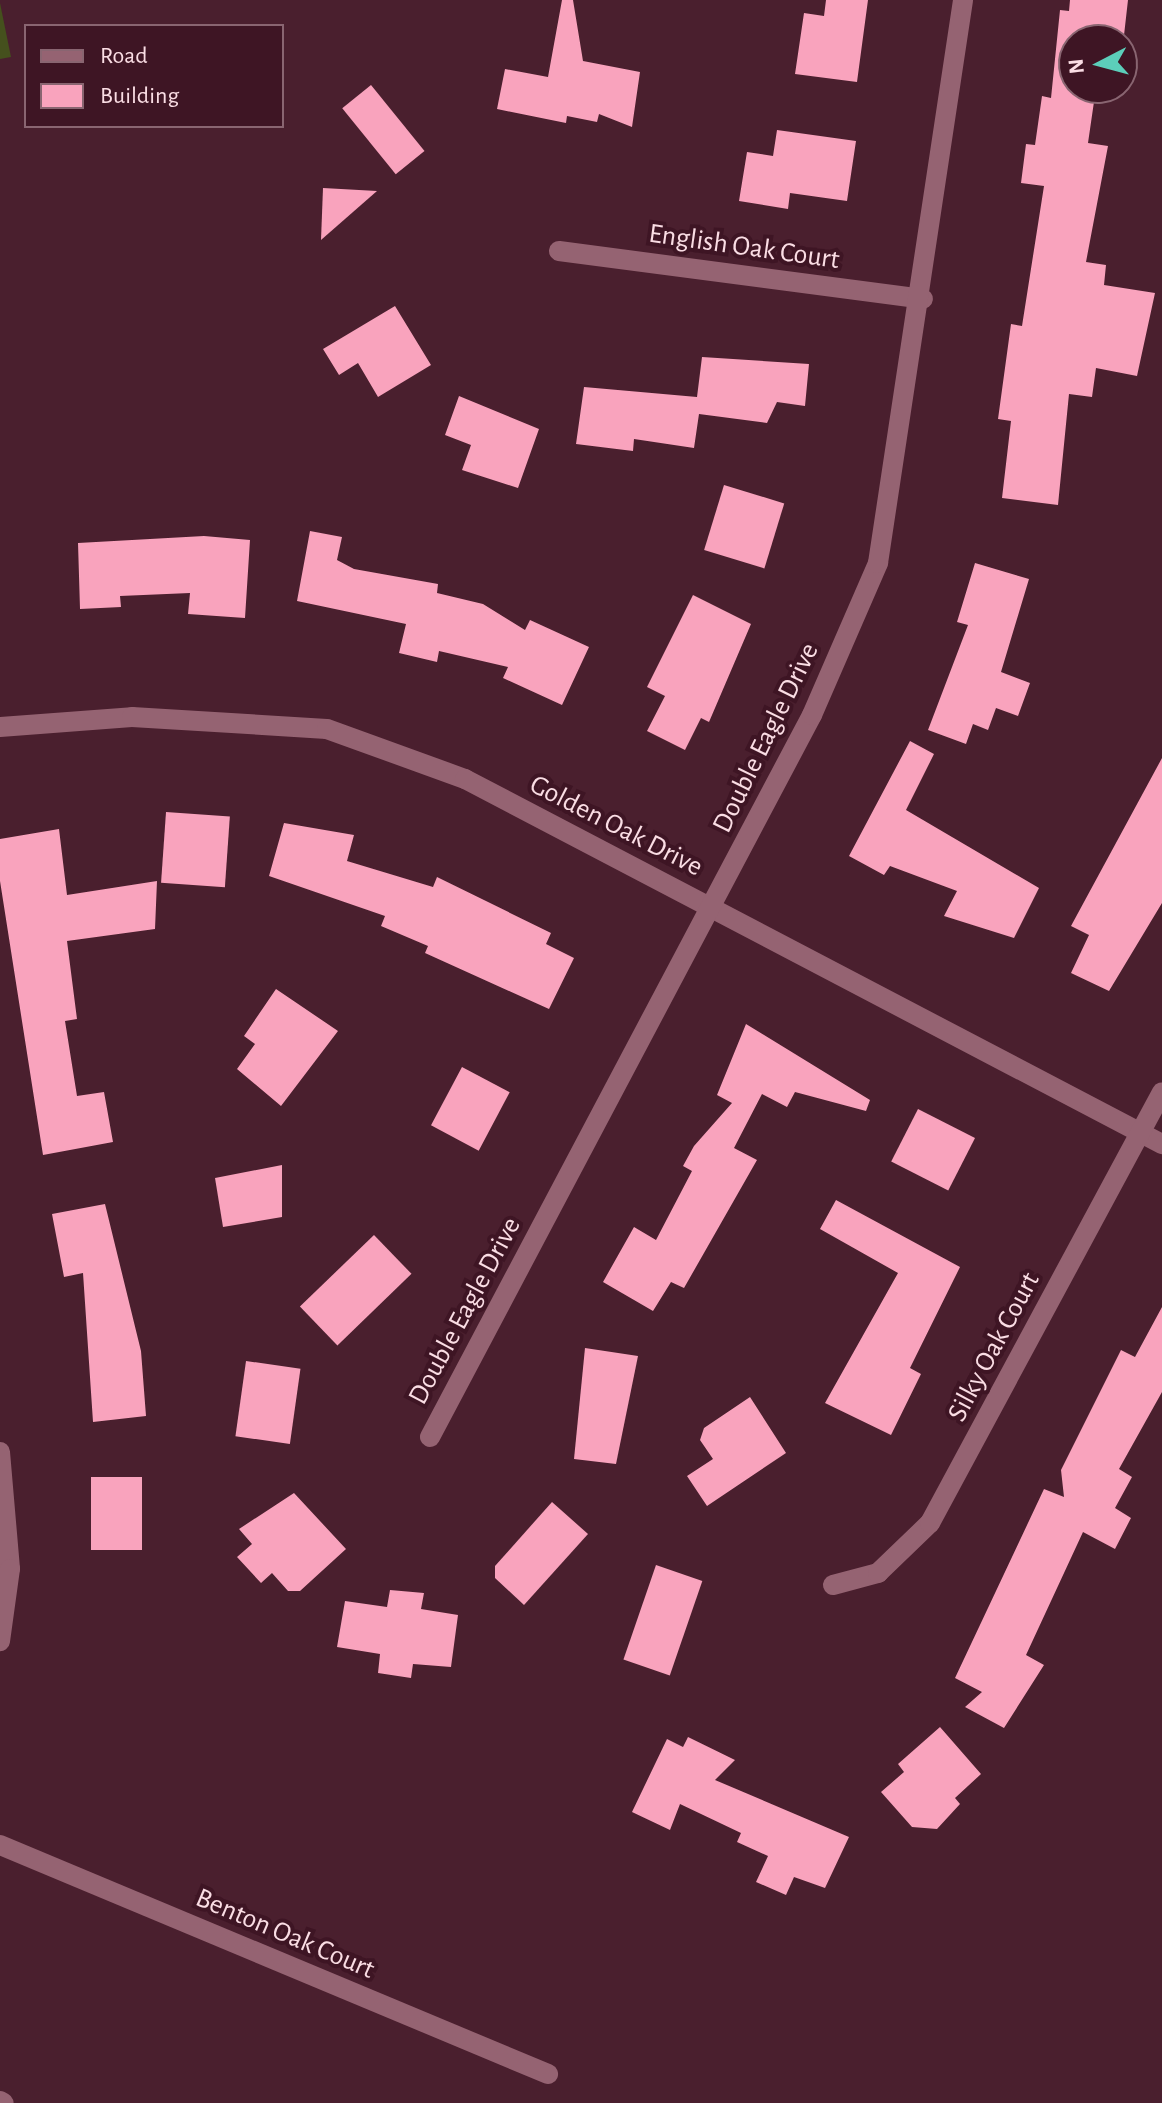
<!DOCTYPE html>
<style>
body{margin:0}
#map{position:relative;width:1162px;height:2103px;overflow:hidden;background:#4a1f2e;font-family:"Alegreya Sans",sans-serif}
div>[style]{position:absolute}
.green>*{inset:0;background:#45501d}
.building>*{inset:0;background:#f9a3bd;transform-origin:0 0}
.minor>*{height:20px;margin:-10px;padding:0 10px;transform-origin:10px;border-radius:10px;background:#956372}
span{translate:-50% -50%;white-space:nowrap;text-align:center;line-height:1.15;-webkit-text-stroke:8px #3e1524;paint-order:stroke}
.street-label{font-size:28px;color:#fadde4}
.legend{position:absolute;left:24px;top:24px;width:260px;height:104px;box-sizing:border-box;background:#3e1524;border:2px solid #896571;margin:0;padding:10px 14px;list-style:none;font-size:24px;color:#fadde4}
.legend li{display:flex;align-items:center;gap:16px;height:40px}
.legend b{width:40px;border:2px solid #896571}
.north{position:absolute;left:1058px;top:24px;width:80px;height:80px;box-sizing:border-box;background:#3e1524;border:2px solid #896571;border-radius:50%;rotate:264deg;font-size:22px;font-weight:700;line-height:32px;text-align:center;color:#fadde4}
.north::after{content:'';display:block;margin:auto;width:28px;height:36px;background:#5cceba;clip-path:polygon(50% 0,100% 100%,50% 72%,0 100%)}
</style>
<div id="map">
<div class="green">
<i style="clip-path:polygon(0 3px,11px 57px,0 59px)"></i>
</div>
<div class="building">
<i style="clip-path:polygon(562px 0,573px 0,583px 61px,640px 72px,632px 127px,599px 114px,597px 122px,567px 116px,566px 123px,497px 109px,505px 69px,548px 77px)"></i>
<i style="clip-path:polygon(826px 0,868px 0,857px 82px,795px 74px,804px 13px,824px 16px)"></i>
<i style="clip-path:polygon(1070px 0,1128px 0,1122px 53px,1122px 40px,1074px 40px,1074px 88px,1096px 88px,1088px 143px,1108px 146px,1086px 262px,1106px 265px,1104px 285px,1155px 293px,1137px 376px,1096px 368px,1092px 397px,1069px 394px,1058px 505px,1002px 498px,1011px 421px,998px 419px,1011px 324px,1022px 326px,1044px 186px,1021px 183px,1026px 144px,1035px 145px,1042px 96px,1051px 98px,1060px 10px,1069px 11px)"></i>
<i style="left:371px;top:85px;width:85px;height:37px;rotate:51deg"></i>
<i style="clip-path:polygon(777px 130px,856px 141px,847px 201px,790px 193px,788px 209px,739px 201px,747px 152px,773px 156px)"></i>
<i style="clip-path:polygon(323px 188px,377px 191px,321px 240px)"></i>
<i style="clip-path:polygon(395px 306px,431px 365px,378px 397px,358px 363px,339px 375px,323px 349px)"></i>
<i style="clip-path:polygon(702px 357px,809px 364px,805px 406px,777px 402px,767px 423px,699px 414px,694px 448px,634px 439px,633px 451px,576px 444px,584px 387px,697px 397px)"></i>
<i style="clip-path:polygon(459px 396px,539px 429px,518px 488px,462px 470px,471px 445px,445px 435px)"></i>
<i style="left:724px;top:485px;width:63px;height:68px;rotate:17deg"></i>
<i style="clip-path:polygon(310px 531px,342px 537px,337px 560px,354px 569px,438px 584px,437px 593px,483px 604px,525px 630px,530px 620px,589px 647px,562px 705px,503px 678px,508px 667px,439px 651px,437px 662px,399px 653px,406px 624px,297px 601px)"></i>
<i style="clip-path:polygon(204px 536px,250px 540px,245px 618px,188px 614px,190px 593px,120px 596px,121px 607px,80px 609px,78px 543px)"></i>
<i style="clip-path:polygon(975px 563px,1029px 579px,1001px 672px,1030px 683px,1018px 716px,996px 708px,988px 730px,973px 724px,966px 744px,928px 730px,968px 625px,957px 622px)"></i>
<i style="clip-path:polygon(693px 595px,751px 624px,709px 722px,701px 718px,685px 750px,647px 731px,665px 696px,647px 687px)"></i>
<i style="clip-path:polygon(910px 741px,934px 754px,906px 810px,1039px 888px,1014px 938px,944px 916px,957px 891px,890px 866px,884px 875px,849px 856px)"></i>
<i style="clip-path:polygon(1162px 758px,1162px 903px,1109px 991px,1071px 973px,1089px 935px,1071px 926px)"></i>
<i style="left:166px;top:812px;width:64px;height:71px;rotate:4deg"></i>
<i style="clip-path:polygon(284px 823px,354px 835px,347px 861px,433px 887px,437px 877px,551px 933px,546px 944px,574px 958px,549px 1009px,425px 953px,428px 946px,381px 926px,385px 916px,269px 876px)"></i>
<i style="clip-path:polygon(59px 829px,67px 895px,157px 881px,155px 929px,67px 941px,77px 1019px,65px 1021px,77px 1096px,104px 1092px,113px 1142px,43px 1155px,0 881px,0 839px)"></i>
<i style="clip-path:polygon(276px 989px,338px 1031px,281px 1106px,237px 1069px,255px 1044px,244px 1036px)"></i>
<i style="clip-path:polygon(746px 1024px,870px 1100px,866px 1111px,795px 1092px,787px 1107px,762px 1094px,734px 1148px,757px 1160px,684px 1288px,671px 1282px,653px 1311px,603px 1282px,634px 1227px,656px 1240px,692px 1171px,683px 1166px,694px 1146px,732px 1103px,717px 1095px)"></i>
<i style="left:462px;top:1067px;width:54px;height:66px;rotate:28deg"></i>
<i style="left:918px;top:1109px;width:64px;height:59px;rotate:27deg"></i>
<i style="clip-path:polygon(282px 1165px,282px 1217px,223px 1227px,215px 1178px)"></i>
<i style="clip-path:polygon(836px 1200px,960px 1267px,910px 1368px,921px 1374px,891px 1435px,825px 1403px,898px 1273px,820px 1229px)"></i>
<i style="clip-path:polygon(105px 1204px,141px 1351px,146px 1416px,93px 1422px,83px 1273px,64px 1277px,52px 1214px)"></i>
<i style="left:374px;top:1235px;width:54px;height:103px;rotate:46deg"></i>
<i style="clip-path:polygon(1162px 1307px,1162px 1392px,1119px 1469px,1132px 1477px,1115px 1508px,1131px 1518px,1115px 1549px,1083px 1532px,1026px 1655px,1044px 1665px,1004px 1728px,965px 1707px,982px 1692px,955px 1678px,1044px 1489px,1064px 1497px,1061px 1470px,1121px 1350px,1135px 1357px)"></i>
<i style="clip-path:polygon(585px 1348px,638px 1356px,616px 1464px,574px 1459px)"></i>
<i style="left:246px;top:1361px;width:55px;height:76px;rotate:8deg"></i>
<i style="clip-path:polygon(750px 1397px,786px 1453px,707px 1506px,687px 1476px,713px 1459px,700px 1440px,704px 1428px)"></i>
<i style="left:91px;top:1477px;width:51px;height:73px"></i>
<i style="clip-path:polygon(294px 1493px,346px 1549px,300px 1591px,288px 1591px,272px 1573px,261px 1583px,237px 1557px,252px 1544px,239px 1529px)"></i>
<i style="clip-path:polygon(552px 1502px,588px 1534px,524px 1605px,495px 1578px,495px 1566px)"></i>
<i style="left:656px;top:1565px;width:49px;height:100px;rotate:19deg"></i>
<i style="clip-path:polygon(390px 1590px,424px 1593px,421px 1609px,458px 1615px,451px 1667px,413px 1664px,411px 1678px,378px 1673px,380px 1654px,337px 1647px,345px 1601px,387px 1607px)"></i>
<i style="clip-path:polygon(940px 1727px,981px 1774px,955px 1798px,960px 1804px,937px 1829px,912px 1827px,881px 1792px,904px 1772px,898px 1764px)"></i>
<i style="clip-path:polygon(688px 1737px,735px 1760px,715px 1780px,849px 1837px,825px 1888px,794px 1877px,786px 1895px,756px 1882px,768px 1856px,737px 1842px,741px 1833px,680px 1804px,670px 1830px,632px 1812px,667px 1739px,683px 1747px)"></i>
</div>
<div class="minor">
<i style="left:559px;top:251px;width:367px;rotate:7.5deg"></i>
<i style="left:0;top:727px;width:132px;rotate:-4.3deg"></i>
<i style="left:132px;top:717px;width:195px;rotate:3.5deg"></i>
<i style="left:327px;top:729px;width:147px;rotate:19.9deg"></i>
<i style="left:465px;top:779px;width:787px;rotate:27.64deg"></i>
<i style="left:430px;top:1437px;width:817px;rotate:-62.12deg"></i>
<i style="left:812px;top:715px;width:166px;rotate:-66.5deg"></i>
<i style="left:878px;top:563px;width:569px;rotate:-81.41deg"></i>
<i style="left:0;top:1452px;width:117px;rotate:85.1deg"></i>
<i style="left:10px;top:1569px;width:73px;rotate:97.9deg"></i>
<i style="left:833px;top:1585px;width:47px;rotate:-14.9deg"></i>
<i style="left:878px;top:1573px;width:72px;rotate:-43.9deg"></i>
<i style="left:930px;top:1523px;width:489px;rotate:-61.7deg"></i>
<i style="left:0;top:1845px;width:594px;rotate:22.68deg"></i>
<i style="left:0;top:2101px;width:4px;rotate:27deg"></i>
</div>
<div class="street-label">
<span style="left:744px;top:247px;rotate:8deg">English Oak Court</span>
<span style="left:766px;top:738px;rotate:-64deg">Double Eagle Drive</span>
<span style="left:616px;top:826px;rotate:27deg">Golden Oak Drive</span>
<span style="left:465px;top:1311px;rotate:-62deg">Double Eagle Drive</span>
<span style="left:994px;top:1347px;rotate:-62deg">Silky Oak Court</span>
<span style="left:285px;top:1934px;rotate:23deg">Benton Oak Court</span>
</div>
<ul class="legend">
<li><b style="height:10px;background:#956372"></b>Road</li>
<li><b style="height:22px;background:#f9a3bd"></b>Building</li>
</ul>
<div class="north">N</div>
</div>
